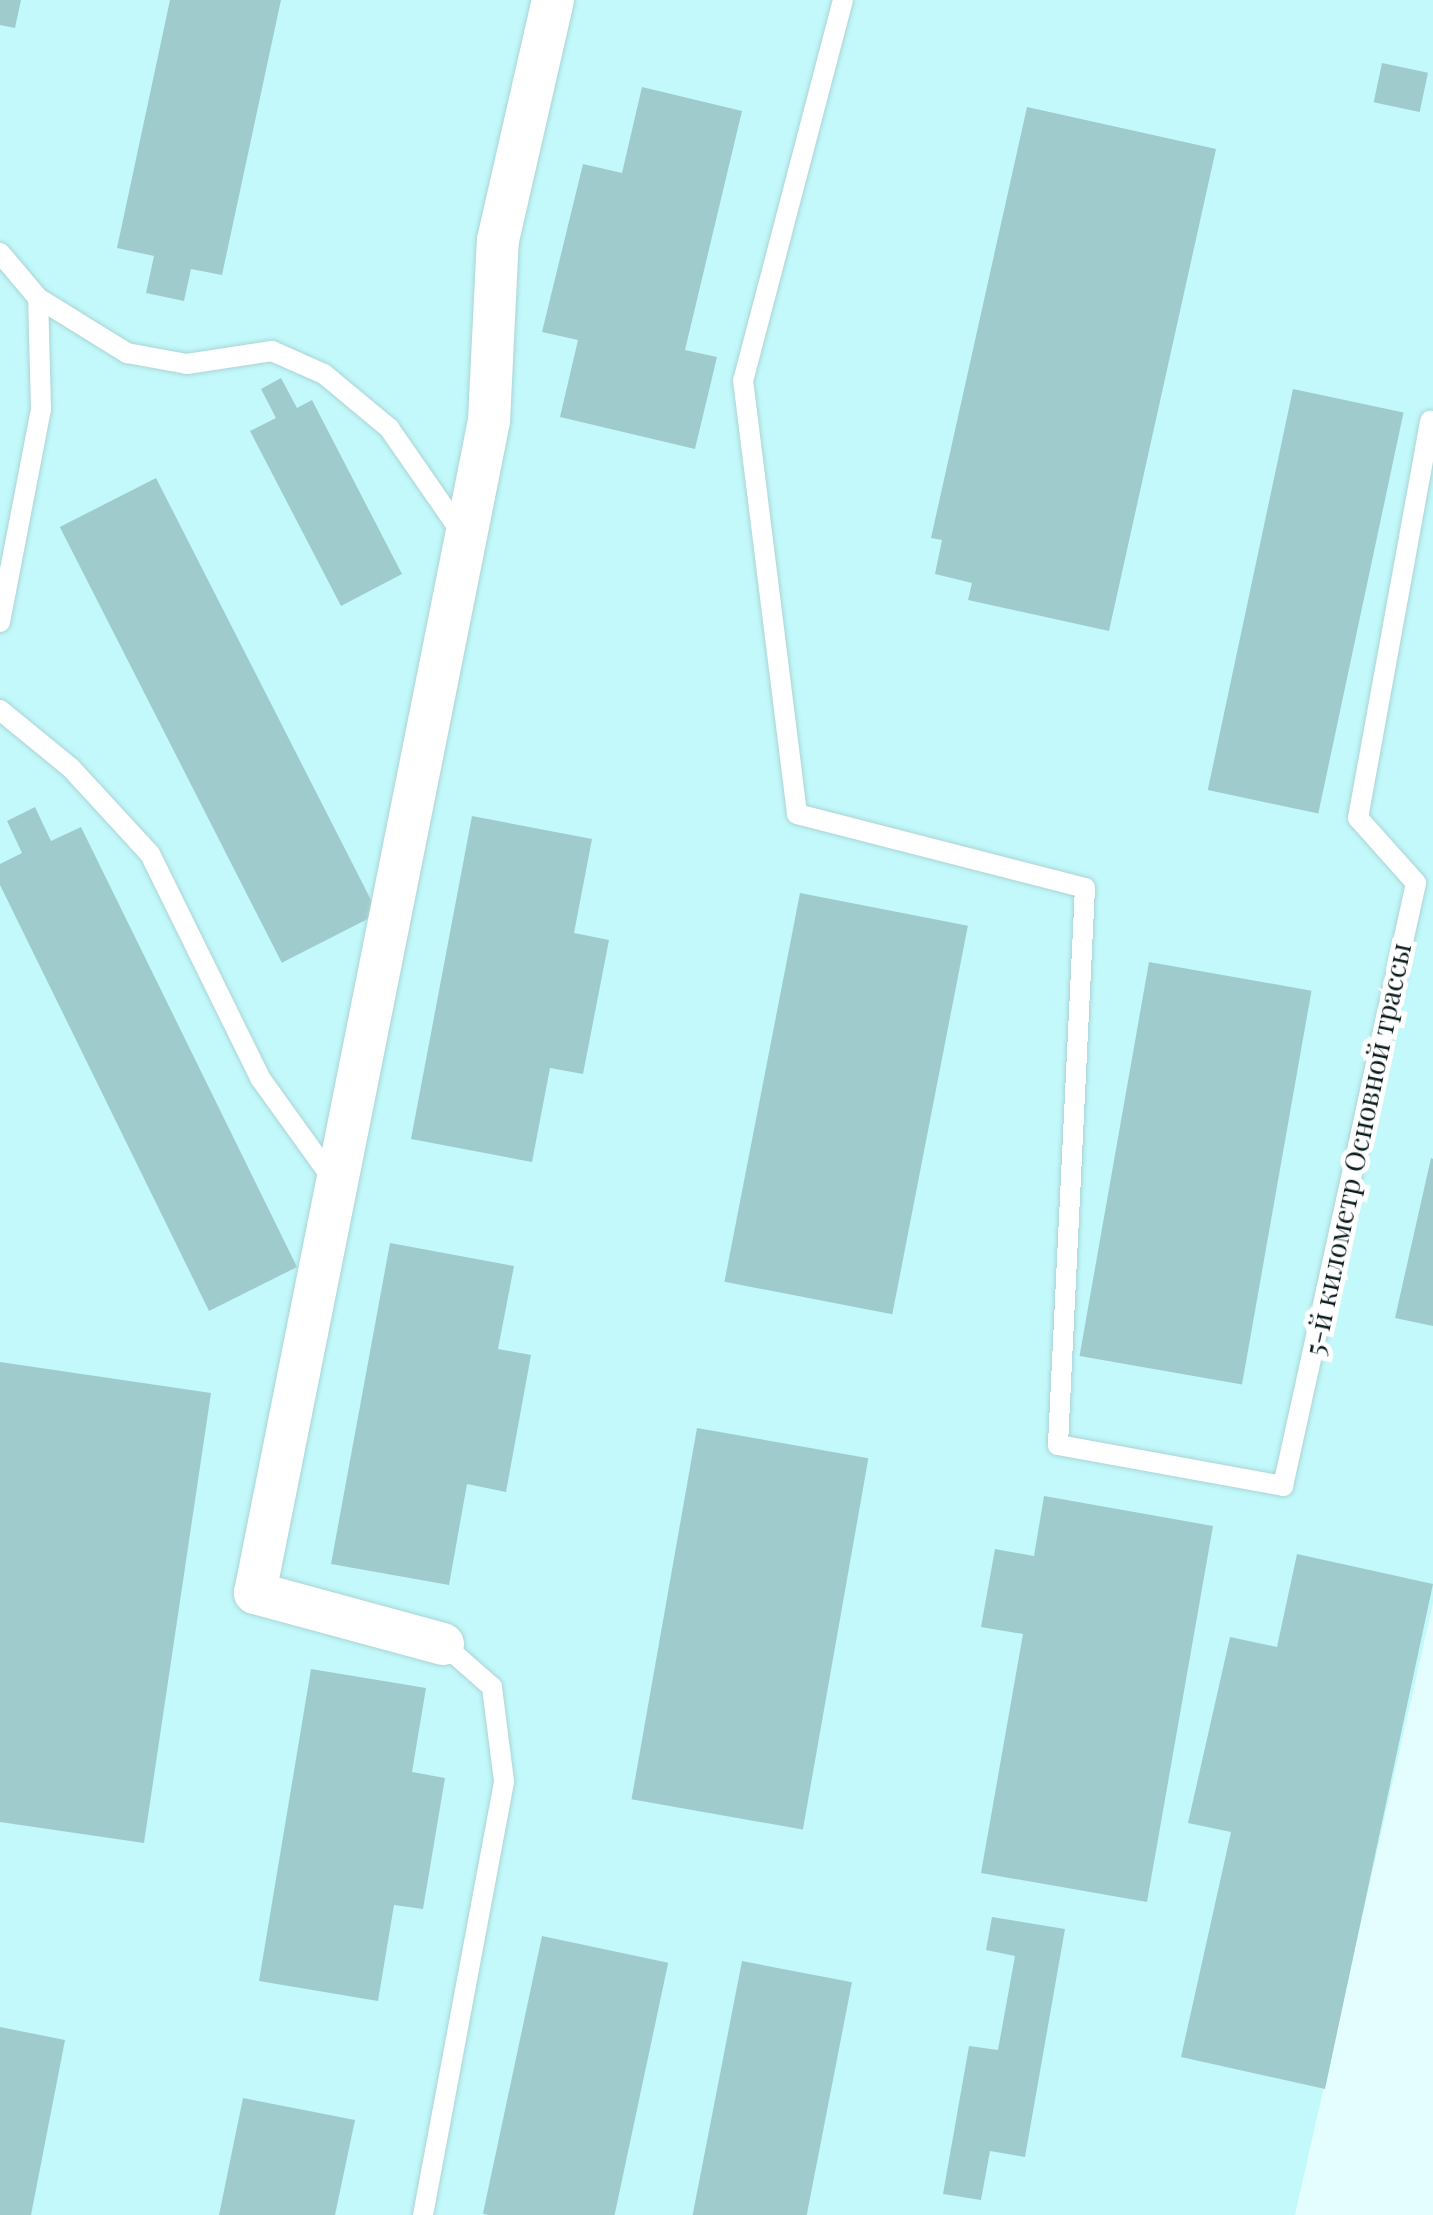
<!DOCTYPE html>
<meta charset="utf-8">
<style>
body{margin:0}
#map{position:relative;width:1433px;height:2215px;overflow:hidden;background:#e4feff;font-family:"Playfair Display",serif}
div>[style]{position:absolute}
.built>*{inset:0;background:#c3f9fb}
.building>*{inset:0;background:#a0cbcd;transform-origin:0 0}
.roads{filter:drop-shadow(0 0 2px #aad4d6) drop-shadow(0 0 2px #aad4d6)}
.service>*{height:20px;margin:-10px;padding:0 10px;transform-origin:10px;border-radius:10px;background:#fff}
.minor>*{height:42px;margin:-21px;padding:0 21px;transform-origin:21px;border-radius:21px;background:#fff}
span{translate:-50% -50%;white-space:nowrap;text-align:center;line-height:1.15;-webkit-text-stroke:10px #fff;paint-order:stroke}
.street-label{font-size:28px;color:#091a1b}
</style>
<div id="map">
<div class="built">
<i style="clip-path:polygon(0 0,1433px 0,1433px 1603px,1295px 2215px,0 2215px)"></i>
</div>
<div class="building">
<i style="clip-path:polygon(0 0,21px 0,15px 28px,0 25px)"></i>
<i style="clip-path:polygon(170px 0,281px 0,222px 275px,191px 269px,184px 301px,146px 293px,154px 256px,117px 248px)"></i>
<i style="left:1382px;top:63px;width:47px;height:40px;rotate:12deg"></i>
<i style="clip-path:polygon(642px 87px,742px 111px,685px 350px,717px 357px,695px 449px,560px 417px,578px 340px,542px 332px,583px 164px,622px 173px)"></i>
<i style="clip-path:polygon(1027px 107px,1216px 149px,1109px 631px,968px 600px,972px 583px,935px 574px,942px 540px,931px 538px)"></i>
<i style="clip-path:polygon(281px 378px,297px 408px,312px 400px,402px 574px,341px 606px,250px 431px,276px 418px,261px 389px)"></i>
<i style="left:1293px;top:389px;width:113px;height:410px;rotate:12deg"></i>
<i style="left:156px;top:478px;width:489px;height:108px;rotate:63deg"></i>
<i style="clip-path:polygon(35px 807px,51px 841px,81px 827px,297px 1267px,209px 1311px,0 885px,0 864px,22px 853px,7px 821px)"></i>
<i style="clip-path:polygon(472px 816px,592px 839px,574px 933px,609px 940px,583px 1074px,550px 1068px,532px 1162px,411px 1139px)"></i>
<i style="left:800px;top:893px;width:171px;height:396px;rotate:11deg"></i>
<i style="left:1149px;top:962px;width:165px;height:400px;rotate:10deg"></i>
<i style="clip-path:polygon(1431px 1158px,1433px 1159px,1433px 1326px,1395px 1318px)"></i>
<i style="clip-path:polygon(390px 1243px,514px 1266px,498px 1349px,531px 1355px,506px 1492px,467px 1484px,449px 1585px,331px 1564px)"></i>
<i style="clip-path:polygon(0 1362px,211px 1393px,144px 1843px,0 1822px)"></i>
<i style="left:697px;top:1428px;width:174px;height:377px;rotate:10deg"></i>
<i style="clip-path:polygon(1044px 1496px,1213px 1526px,1147px 1902px,981px 1873px,1023px 1634px,981px 1627px,995px 1549px,1034px 1556px)"></i>
<i style="clip-path:polygon(1297px 1554px,1433px 1584px,1325px 2089px,1181px 2057px,1231px 1832px,1188px 1823px,1230px 1637px,1277px 1647px)"></i>
<i style="clip-path:polygon(311px 1669px,426px 1688px,412px 1772px,445px 1778px,423px 1909px,394px 1905px,378px 2001px,259px 1981px)"></i>
<i style="clip-path:polygon(992px 1917px,1065px 1929px,1025px 2157px,990px 2151px,981px 2200px,943px 2194px,969px 2046px,998px 2050px,1015px 1956px,986px 1950px)"></i>
<i style="left:542px;top:1936px;width:129px;height:284px;rotate:12deg"></i>
<i style="left:742px;top:1961px;width:112px;height:259px;rotate:11deg"></i>
<i style="clip-path:polygon(0 2027px,65px 2040px,31px 2215px,0 2215px)"></i>
<i style="clip-path:polygon(243px 2098px,355px 2120px,335px 2215px,219px 2215px)"></i>
</div>
<div class="roads">
<div class="service">
<i style="left:843px;top:0;width:393px;rotate:104.7deg"></i>
<i style="left:743px;top:380px;width:437px;rotate:82.9deg"></i>
<i style="left:797px;top:814px;width:297px;rotate:14.4deg"></i>
<i style="left:1085px;top:888px;width:558px;rotate:92.78deg"></i>
<i style="left:1058px;top:1445px;width:229px;rotate:10.3deg"></i>
<i style="left:1283px;top:1486px;width:617px;rotate:-77.56deg"></i>
<i style="left:1416px;top:883px;width:87px;rotate:-131.7deg"></i>
<i style="left:1358px;top:818px;width:404px;rotate:-79.7deg"></i>
<i style="left:0;top:253px;width:59px;rotate:49.8deg"></i>
<i style="left:38px;top:298px;width:105px;rotate:31.7deg"></i>
<i style="left:127px;top:353px;width:61px;rotate:10.4deg"></i>
<i style="left:187px;top:364px;width:86px;rotate:-8.7deg"></i>
<i style="left:272px;top:351px;width:57px;rotate:23.9deg"></i>
<i style="left:324px;top:374px;width:85px;rotate:39.7deg"></i>
<i style="left:389px;top:428px;width:130px;rotate:55.3deg"></i>
<i style="left:0;top:622px;width:217px;rotate:-79.1deg"></i>
<i style="left:41px;top:409px;width:111px;rotate:-91.5deg"></i>
<i style="left:0;top:710px;width:90px;rotate:39.2deg"></i>
<i style="left:70px;top:767px;width:118px;rotate:47.4deg"></i>
<i style="left:150px;top:854px;width:250px;rotate:63.8deg"></i>
<i style="left:260px;top:1078px;width:127px;rotate:54.3deg"></i>
<i style="left:423px;top:2215px;width:441px;rotate:-79.4deg"></i>
<i style="left:504px;top:1781px;width:95px;rotate:-97.3deg"></i>
<i style="left:492px;top:1687px;width:65px;rotate:-138.7deg"></i>
</div>
<div class="minor">
<i style="left:443px;top:1644px;width:195px;rotate:-164.8deg"></i>
<i style="left:255px;top:1593px;width:1195px;rotate:-78.71deg"></i>
<i style="left:489px;top:421px;width:181px;rotate:-87.2deg"></i>
<i style="left:498px;top:240px;width:246px;rotate:-77.1deg"></i>
</div>
</div>
<div class="street-label">
<span style="left:1357px;top:1149px;rotate:-78deg">5-й километр Основной трассы</span>
</div>
</div>
